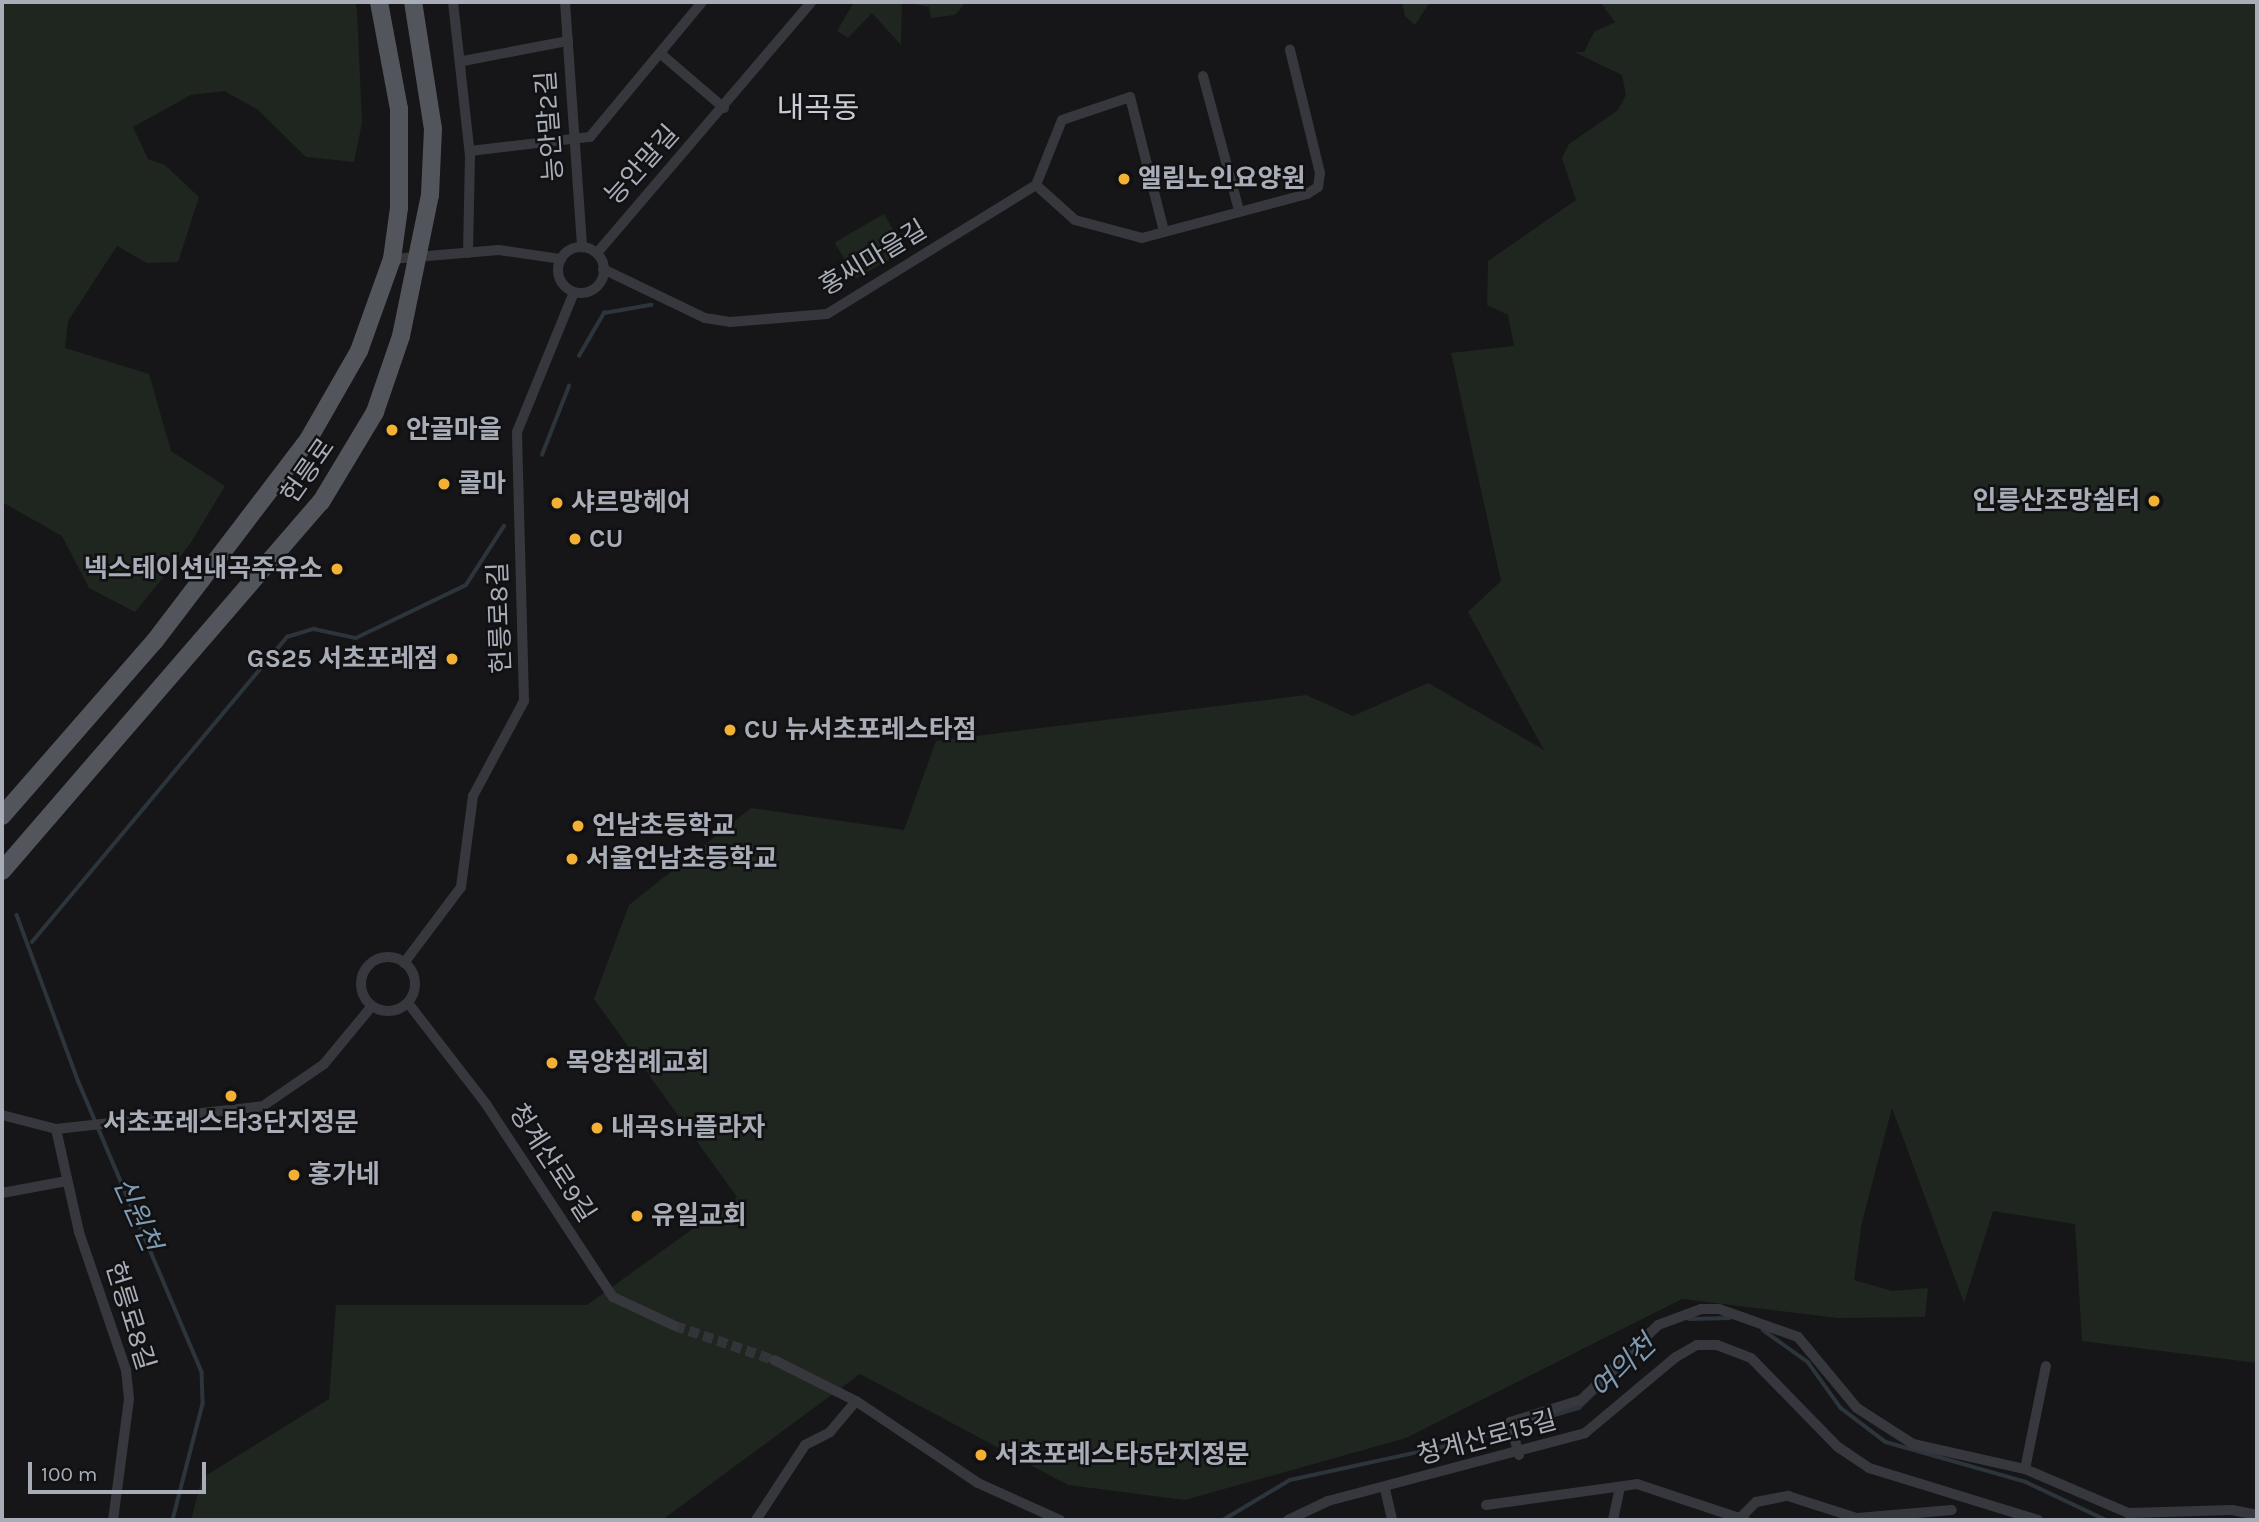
<!DOCTYPE html>
<meta charset="utf-8">
<style>
body{margin:0}
#map{position:relative;width:2259px;height:1522px;overflow:hidden;background:#161618;font-family:Karla,"Noto Sans KR",sans-serif}
div>[style]{position:absolute}
.green>*{inset:0;background:#1e261f;transform-origin:0 0}
.stream>*{height:3.5px;margin:-1.75px;padding:0 1.75px;transform-origin:1.75px;border-radius:1.75px;background:#2c353c}
.street-tunnel>*{height:10px;margin-top:-5px;transform-origin:0;background:repeating-linear-gradient(90deg,#333438 0 10px,transparent 0 15px)}
.street>*{height:10px;margin:-5px;padding:0 5px;transform-origin:5px;border-radius:5px;background:#37383d}
.street>.ring{margin:-5px;padding:0;box-sizing:content-box;background:none;border:10px solid #37383d;border-radius:50%}
.primary>*{height:18px;margin:-9px;padding:0 9px;transform-origin:9px;border-radius:9px;background:#53555c}
.dots>*{width:19px;height:19px;translate:-50% -50%;box-sizing:border-box;border:4px solid #111113;border-radius:50%}
span{translate:-50% -50%;white-space:nowrap;text-align:center;line-height:1.15;-webkit-text-stroke:5px #111113;paint-order:stroke}
.street-label{font-size:26px;color:#a8adb8}
.poi-label{font-size:26px;color:#a8adb8;font-weight:700}
.left{translate:0 -50%;text-align:left}
.right{translate:-100% -50%;text-align:right}
.water-label{font-size:28px;color:#7f9bb3;font-style:italic}
.quarter-label{font-size:30px;color:#c9ccd4}
.frame{position:absolute;inset:0;border:4px solid #a8adb8;pointer-events:none}
.scale{position:absolute;left:28px;top:1462px;width:178px;height:32px;box-sizing:border-box;border:4px solid #a8adb8;border-top:0;padding-left:9px;font-size:21px;line-height:24px;white-space:nowrap;color:#a8adb8;-webkit-text-stroke:5px #111113;paint-order:stroke}
</style>
<div id="map">
<div class="green">
<i style="clip-path:polygon(2px 2px,355px 2px,357px 10px,362px 123px,354px 162px,306px 157px,257px 109px,224px 91px,191px 95px,133px 127px,148px 159px,165px 165px,199px 197px,178px 262px,147px 263px,117px 246px,68px 321px,65px 348px,149px 374px,171px 451px,225px 486px,190px 544px,135px 612px,89px 588px,62px 536px,2px 502px)"></i>
<i style="clip-path:polygon(854px 2px,902px 2px,901px 45px,872px 13px,848px 38px,837px 31px)"></i>
<i style="clip-path:polygon(906px 2px,966px 2px,955px 15px,931px 18px,929px 7px)"></i>
<i style="clip-path:polygon(1402px 2px,1430px 2px,1415px 25px,1405px 16px)"></i>
<i style="clip-path:polygon(1600px 2px,2257px 2px,2257px 1363px,2082px 1341px,2075px 1224px,1993px 1211px,1964px 1303px,1892px 1108px,1862px 1222px,1854px 1280px,1892px 1291px,1928px 1288px,1925px 1317px,1838px 1318px,1682px 1299px,1406px 1438px,1185px 1500px,1068px 1485px,860px 1374px,662px 1520px,191px 1520px,202px 1478px,329px 1399px,336px 1305px,587px 1305px,737px 1197px,594px 999px,629px 905px,751px 808px,904px 830px,936px 741px,1306px 695px,1353px 716px,1428px 683px,1544px 750px,1468px 612px,1501px 581px,1451px 353px,1514px 346px,1508px 315px,1487px 305px,1488px 261px,1576px 200px,1562px 158px,1569px 144px,1618px 110px,1626px 95px,1622px 75px,1574px 52px,1584px 52px,1594px 32px,1615px 22px)"></i>
<i style="left:884px;top:214px;width:42px;height:57px;rotate:60deg"></i>
</div>
<div class="stream">
<i style="left:579px;top:356px;width:50px;rotate:-59.8deg"></i>
<i style="left:604px;top:313px;width:48px;rotate:-9.7deg"></i>
<i style="left:542px;top:455px;width:74px;rotate:-68.6deg"></i>
<i style="left:17px;top:915px;width:176px;rotate:69.7deg"></i>
<i style="left:78px;top:1080px;width:317px;rotate:67deg"></i>
<i style="left:202px;top:1372px;width:32px;rotate:88deg"></i>
<i style="left:203px;top:1404px;width:120px;rotate:104.5deg"></i>
<i style="left:32px;top:942px;width:398px;rotate:-50.1deg"></i>
<i style="left:287px;top:637px;width:28px;rotate:-17deg"></i>
<i style="left:314px;top:629px;width:43px;rotate:12.1deg"></i>
<i style="left:356px;top:638px;width:122px;rotate:-25.7deg"></i>
<i style="left:466px;top:585px;width:70px;rotate:-57.2deg"></i>
<i style="left:1689px;top:1319px;width:40px;rotate:-1.4deg"></i>
<i style="left:1763px;top:1330px;width:55px;rotate:35.4deg"></i>
<i style="left:1808px;top:1362px;width:57px;rotate:54.3deg"></i>
<i style="left:1841px;top:1408px;width:56px;rotate:37.1deg"></i>
<i style="left:1886px;top:1442px;width:146px;rotate:15.9deg"></i>
<i style="left:2026px;top:1482px;width:89px;rotate:25.4deg"></i>
<i style="left:1223px;top:1520px;width:78px;rotate:-30.8deg"></i>
<i style="left:1290px;top:1480px;width:169px;rotate:-12.3deg"></i>
<i style="left:1455px;top:1444px;width:129px;rotate:-16.2deg"></i>
<i style="left:1579px;top:1408px;width:83px;rotate:-44deg"></i>
<i style="left:2202px;top:1520px;width:42px"></i>
</div>
<div class="street-tunnel">
<i style="left:675px;top:1326px;width:105px;rotate:19deg"></i>
</div>
<div class="street">
<i style="left:453px;top:2px;width:155px;rotate:83.7deg"></i>
<i style="left:470px;top:156px;width:97px;rotate:91.2deg"></i>
<i style="left:565px;top:2px;width:246px;rotate:86deg"></i>
<i style="left:661px;top:54px;width:83px;rotate:40.6deg"></i>
<i style="left:463px;top:61px;width:107px;rotate:-10.8deg"></i>
<i style="left:1203px;top:76px;width:139px;rotate:75deg"></i>
<i style="left:470px;top:151px;width:121px;rotate:-6.7deg"></i>
<i style="left:590px;top:137px;width:175px;rotate:-50.3deg"></i>
<i style="left:1036px;top:185px;width:70px;rotate:-68.2deg"></i>
<i style="left:1062px;top:120px;width:72px;rotate:-18.7deg"></i>
<i style="left:1130px;top:97px;width:138px;rotate:75.8deg"></i>
<i class="ring" style="left:558px;top:247px;width:36px;height:36px"></i>
<i style="left:597px;top:253px;width:330px;rotate:-49.5deg"></i>
<i style="left:392px;top:259px;width:107px;rotate:-4.8deg"></i>
<i style="left:499px;top:250px;width:63px;rotate:8.3deg"></i>
<i style="left:603px;top:269px;width:113px;rotate:25.7deg"></i>
<i style="left:705px;top:318px;width:25px;rotate:9deg"></i>
<i style="left:730px;top:322px;width:97px;rotate:-4.7deg"></i>
<i style="left:827px;top:314px;width:246px;rotate:-31.7deg"></i>
<i style="left:1036px;top:185px;width:52px;rotate:41.9deg"></i>
<i style="left:1075px;top:220px;width:69px;rotate:15deg"></i>
<i style="left:1142px;top:238px;width:171px;rotate:-14.9deg"></i>
<i style="left:1307px;top:194px;width:13px;rotate:-32deg"></i>
<i style="left:1318px;top:187px;width:14px;rotate:-82deg"></i>
<i style="left:1320px;top:173px;width:127px;rotate:-103.7deg"></i>
<i class="ring" style="left:361px;top:957px;width:44px;height:44px"></i>
<i style="left:404px;top:963px;width:95px;rotate:-53.1deg"></i>
<i style="left:461px;top:887px;width:92px;rotate:-82.5deg"></i>
<i style="left:473px;top:796px;width:108px;rotate:-61.8deg"></i>
<i style="left:524px;top:701px;width:269px;rotate:-91.5deg"></i>
<i style="left:517px;top:432px;width:151px;rotate:-67.8deg"></i>
<i style="left:408px;top:1003px;width:128px;rotate:52.3deg"></i>
<i style="left:486px;top:1104px;width:231px;rotate:56.7deg"></i>
<i style="left:613px;top:1297px;width:68px;rotate:25.1deg"></i>
<i style="left:2px;top:1115px;width:56px;rotate:14.5deg"></i>
<i style="left:56px;top:1129px;width:208px;rotate:-6.3deg"></i>
<i style="left:263px;top:1106px;width:74px;rotate:-34.5deg"></i>
<i style="left:324px;top:1064px;width:75px;rotate:-50.4deg"></i>
<i style="left:56px;top:1129px;width:106px;rotate:77.4deg"></i>
<i style="left:79px;top:1232px;width:146px;rotate:71.2deg"></i>
<i style="left:126px;top:1370px;width:29px;rotate:84deg"></i>
<i style="left:129px;top:1399px;width:122px;rotate:97.5deg"></i>
<i style="left:2px;top:1193px;width:66px;rotate:-10.5deg"></i>
<i style="left:774px;top:1360px;width:92px;rotate:26.6deg"></i>
<i style="left:856px;top:1401px;width:147px;rotate:33.9deg"></i>
<i style="left:978px;top:1483px;width:90px;rotate:24.3deg"></i>
<i style="left:1519px;top:1455px;width:34px;rotate:-105deg"></i>
<i style="left:1510px;top:1422px;width:74px;rotate:-17.2deg"></i>
<i style="left:1581px;top:1400px;width:107px;rotate:-44.2deg"></i>
<i style="left:1658px;top:1325px;width:46px;rotate:-20.4deg"></i>
<i style="left:1701px;top:1309px;width:18px"></i>
<i style="left:1719px;top:1309px;width:84px;rotate:19.5deg"></i>
<i style="left:1798px;top:1337px;width:92px;rotate:50.3deg"></i>
<i style="left:1857px;top:1408px;width:67px;rotate:32.7deg"></i>
<i style="left:1913px;top:1444px;width:115px;rotate:12.6deg"></i>
<i style="left:2025px;top:1469px;width:112px;rotate:23.1deg"></i>
<i style="left:2128px;top:1513px;width:104px;rotate:-1.7deg"></i>
<i style="left:2232px;top:1510px;width:25px;rotate:11deg"></i>
<i style="left:2025px;top:1469px;width:105px;rotate:-78.5deg"></i>
<i style="left:1385px;top:1489px;width:32px;rotate:77deg"></i>
<i style="left:1486px;top:1505px;width:152px;rotate:-7.9deg"></i>
<i style="left:1637px;top:1484px;width:114px;rotate:18.4deg"></i>
<i style="left:1740px;top:1518px;width:23px;rotate:-45deg"></i>
<i style="left:1756px;top:1502px;width:33px;rotate:-11deg"></i>
<i style="left:1788px;top:1496px;width:72px;rotate:17.7deg"></i>
<i style="left:1857px;top:1518px;width:95px;rotate:-4.8deg"></i>
<i style="left:756px;top:1520px;width:90px;rotate:-56.8deg"></i>
<i style="left:805px;top:1445px;width:28px;rotate:-27deg"></i>
<i style="left:830px;top:1432px;width:40px;rotate:-50deg"></i>
<i style="left:1288px;top:1520px;width:44px;rotate:-25.4deg"></i>
<i style="left:1328px;top:1501px;width:266px;rotate:-14.8deg"></i>
<i style="left:1585px;top:1433px;width:119px;rotate:-39.9deg"></i>
<i style="left:1676px;top:1357px;width:24px;rotate:-30deg"></i>
<i style="left:1697px;top:1345px;width:20px"></i>
<i style="left:1717px;top:1345px;width:36px;rotate:21deg"></i>
<i style="left:1751px;top:1358px;width:124px;rotate:45.7deg"></i>
<i style="left:1838px;top:1447px;width:37px;rotate:34deg"></i>
<i style="left:1869px;top:1468px;width:177px;rotate:17.1deg"></i>
<i style="left:1613px;top:1520px;width:33px;rotate:-78deg"></i>
</div>
<div class="primary">
<i style="left:2px;top:816px;width:231px;rotate:-48.9deg"></i>
<i style="left:154px;top:642px;width:254px;rotate:-52.7deg"></i>
<i style="left:308px;top:440px;width:103px;rotate:-60.2deg"></i>
<i style="left:359px;top:351px;width:98px;rotate:-70.3deg"></i>
<i style="left:392px;top:259px;width:51px;rotate:-82.2deg"></i>
<i style="left:399px;top:208px;width:99px;rotate:-90deg"></i>
<i style="left:399px;top:109px;width:109px;rotate:-100.6deg"></i>
<i style="left:2px;top:871px;width:488px;rotate:-49.2deg"></i>
<i style="left:321px;top:502px;width:105px;rotate:-59deg"></i>
<i style="left:375px;top:412px;width:80px;rotate:-71.1deg"></i>
<i style="left:401px;top:336px;width:144px;rotate:-78.4deg"></i>
<i style="left:430px;top:195px;width:66px;rotate:-87.4deg"></i>
<i style="left:433px;top:129px;width:129px;rotate:-98.9deg"></i>
</div>
<div class="dots">
<i style="left:1124px;top:179px;background:#f2b134"></i>
<i style="left:392px;top:430px;background:#f2b134"></i>
<i style="left:444px;top:484px;background:#f2b134"></i>
<i style="left:2154px;top:501px;background:#f2b134"></i>
<i style="left:557px;top:503px;background:#f2b134"></i>
<i style="left:575px;top:539px;background:#f2b134"></i>
<i style="left:337px;top:569px;background:#f2b134"></i>
<i style="left:452px;top:659px;background:#f2b134"></i>
<i style="left:730px;top:730px;background:#f2b134"></i>
<i style="left:578px;top:826px;background:#f2b134"></i>
<i style="left:572px;top:859px;background:#f2b134"></i>
<i style="left:552px;top:1063px;background:#f2b134"></i>
<i style="left:231px;top:1096px;background:#f2b134"></i>
<i style="left:597px;top:1128px;background:#f2b134"></i>
<i style="left:294px;top:1175px;background:#f2b134"></i>
<i style="left:637px;top:1216px;background:#f2b134"></i>
<i style="left:981px;top:1455px;background:#f2b134"></i>
</div>
<div class="street-label">
<span style="left:550px;top:126px;rotate:-94deg">능안말2길</span>
<span style="left:642px;top:165px;rotate:-48deg">능안말길</span>
<span style="left:873px;top:258px;rotate:-31deg">홍씨마을길</span>
<span style="left:308px;top:471px;rotate:-55deg">헌릉로</span>
<span style="left:500px;top:618px;rotate:-92deg">헌릉로8길</span>
<span style="left:552px;top:1163px;rotate:57deg">청계산로9길</span>
<span style="left:130px;top:1316px;rotate:73deg">헌릉로8길</span>
<span style="left:1487px;top:1438px;rotate:-15deg">청계산로15길</span>
</div>
<div class="poi-label">
<span class="left" style="left:1138px;top:179px">엘림노인요양원</span>
<span class="left" style="left:406px;top:430px">안골마을</span>
<span class="left" style="left:458px;top:484px">콜마</span>
<span class="right" style="left:2140px;top:501px">인릉산조망쉼터</span>
<span class="left" style="left:571px;top:503px">샤르망헤어</span>
<span class="left" style="left:589px;top:539px">CU</span>
<span class="right" style="left:323px;top:569px">넥스테이션내곡주유소</span>
<span class="right" style="left:438px;top:659px">GS25 서초포레점</span>
<span class="left" style="left:744px;top:730px">CU 뉴서초포레스타점</span>
<span class="left" style="left:592px;top:826px">언남초등학교</span>
<span class="left" style="left:586px;top:859px">서울언남초등학교</span>
<span class="left" style="left:566px;top:1063px">목양침례교회</span>
<span style="left:231px;top:1123px">서초포레스타3단지정문</span>
<span class="left" style="left:611px;top:1128px">내곡SH플라자</span>
<span class="left" style="left:308px;top:1175px">홍가네</span>
<span class="left" style="left:651px;top:1216px">유일교회</span>
<span class="left" style="left:995px;top:1455px">서초포레스타5단지정문</span>
</div>
<div class="water-label">
<span style="left:137px;top:1214px;rotate:66deg">신원천</span>
<span style="left:1623px;top:1367px;rotate:-44deg">여의천</span>
</div>
<div class="quarter-label">
<span style="left:818px;top:108px">내곡동</span>
</div>
<div class="frame"></div>
<div class="scale">100 m</div>
</div>
